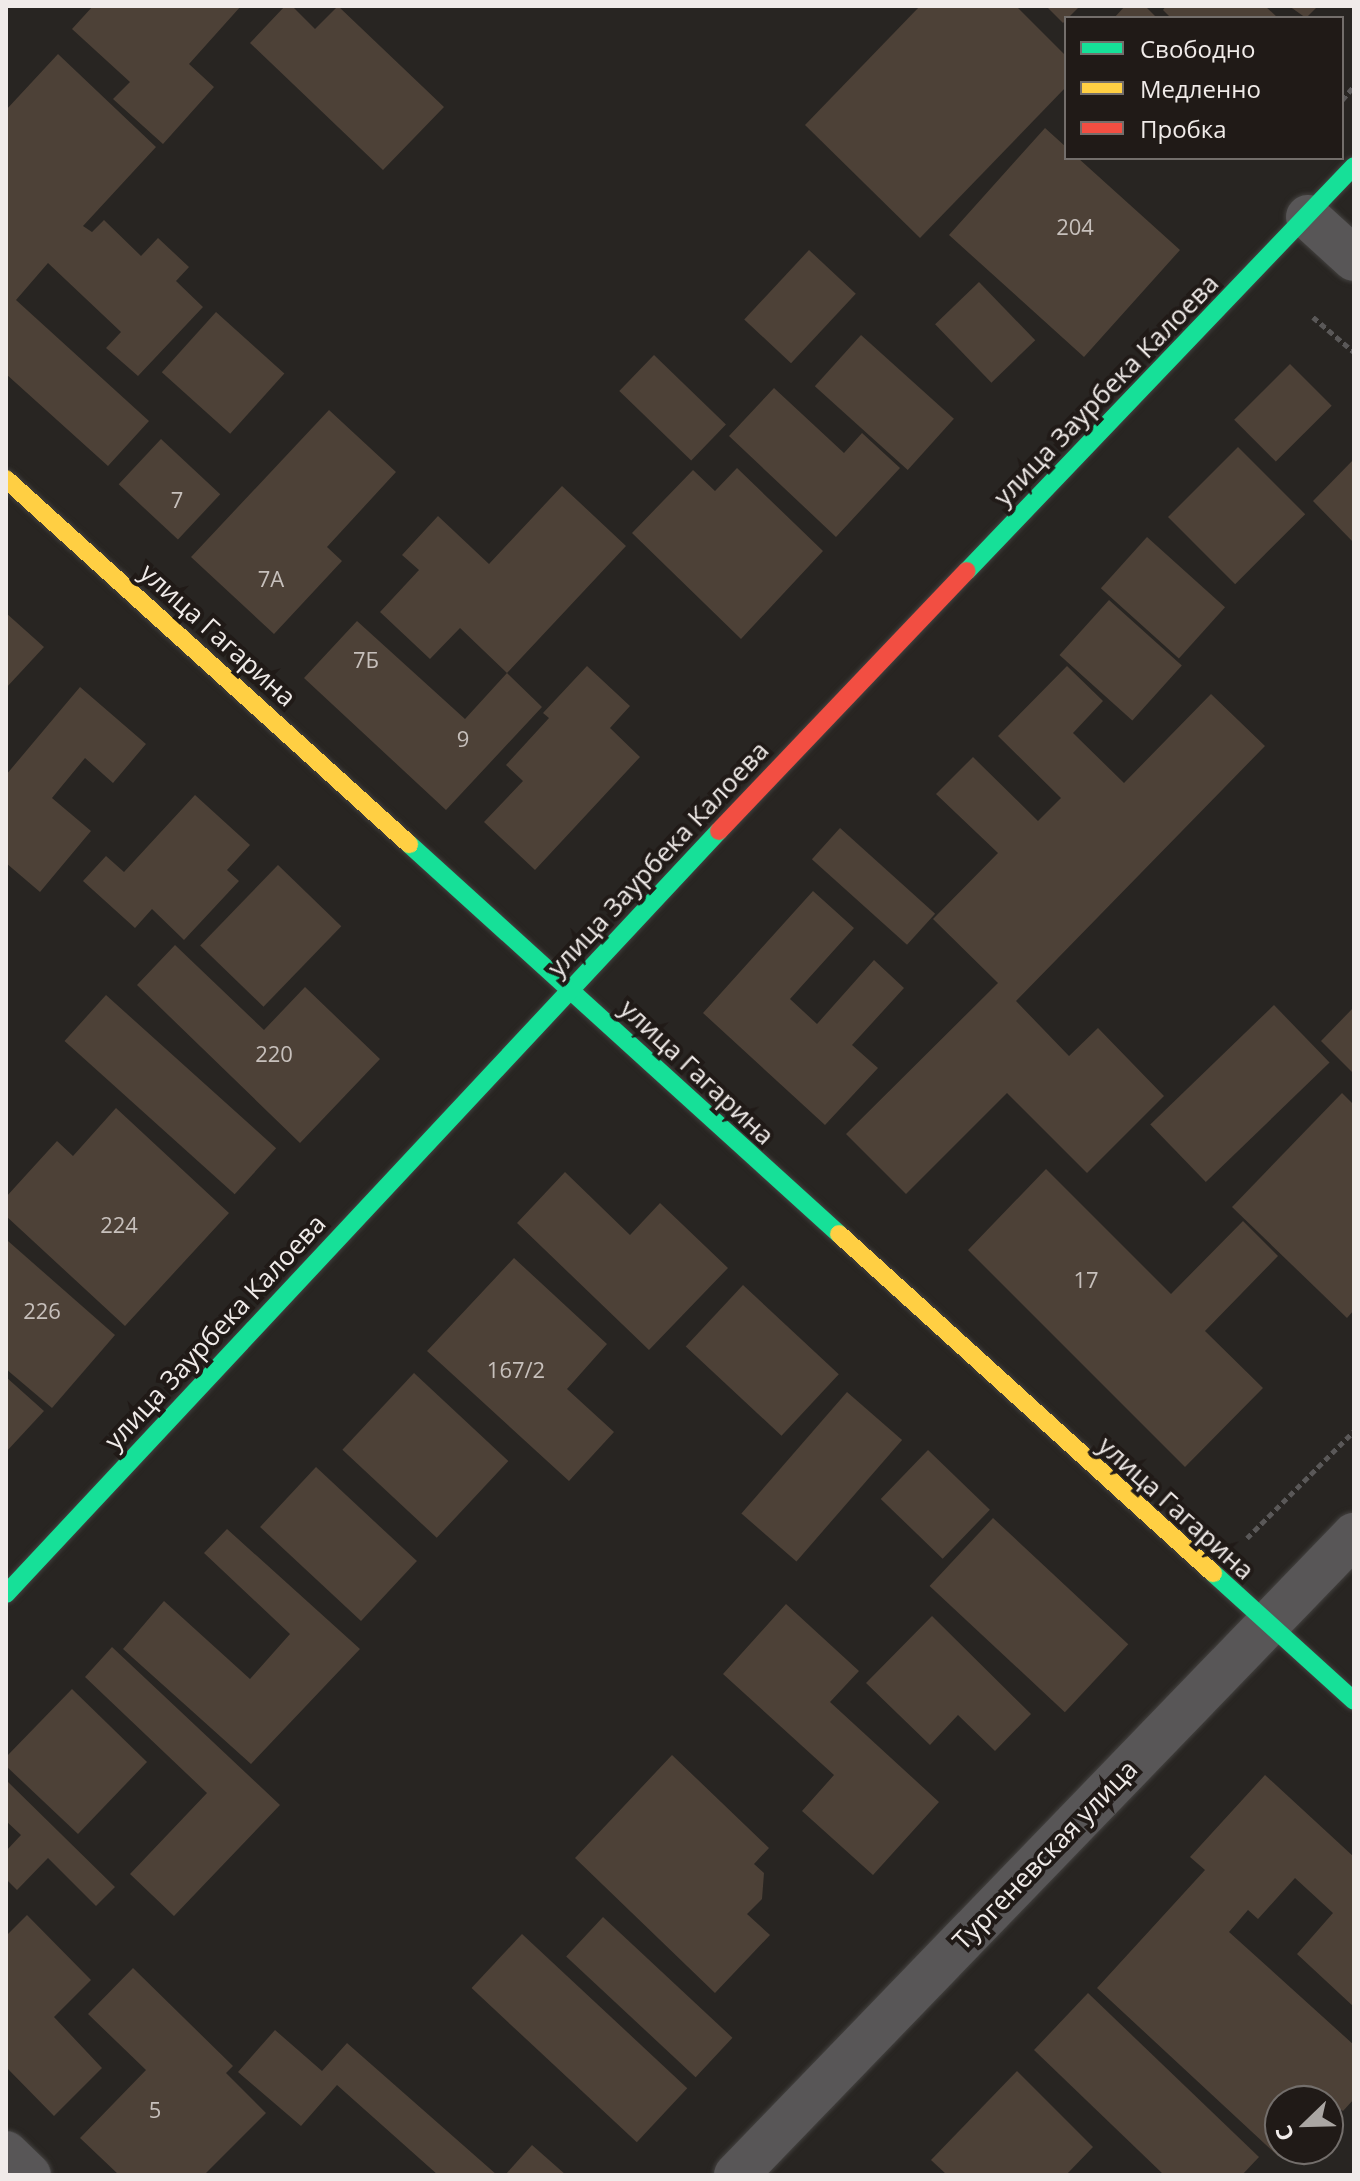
<!DOCTYPE html>
<meta charset="utf-8">
<style>
body{margin:0}
#map{position:relative;width:1360px;height:2181px;overflow:hidden;background:#282522;font-family:"Open Sans",sans-serif}
div>[style]{position:absolute}
.building>*{inset:0;background:#4d4137;transform-origin:0 0}
.path>*{height:5px;margin-top:-2.5px;transform-origin:0;background:repeating-linear-gradient(90deg,#5a5858 0 6px,transparent 0 10px)}
.roads{filter:drop-shadow(0 0 2px #43413f) drop-shadow(0 0 2px #43413f)}
.street>*{height:44px;margin:-22px;padding:0 22px;transform-origin:22px;border-radius:22px;background:#585657}
.fast>*{height:18px;margin:-9px;padding:0 9px;transform-origin:9px;border-radius:9px;background:#16e098}
.slow>*{height:18px;margin:-9px;padding:0 9px;transform-origin:9px;border-radius:9px;background:#ffcf43}
.jam>*{height:18px;margin:-9px;padding:0 9px;transform-origin:9px;border-radius:9px;background:#f24e42}
span{translate:-50% -50%;white-space:nowrap;text-align:center;line-height:1.15;-webkit-text-stroke:8px #201a17;paint-order:stroke}
.number-label{font-size:22px;color:#c7c0bc}
.number-label span{-webkit-text-stroke-width:0}
.street-label{font-size:26px;color:#f0ebe9}
.frame{position:absolute;inset:0;border:8px solid #f0ebe9;pointer-events:none}
.legend{position:absolute;left:1064px;top:16px;width:280px;height:144px;box-sizing:border-box;background:#201a17;border:2px solid #736e6b;margin:0;padding:10px 14px;list-style:none;font-size:24px;color:#f0ebe9}
.legend li{display:flex;align-items:center;gap:16px;height:40px}
.legend b{width:40px;border:2px solid #736e6b}
.north{position:absolute;left:1264px;top:2085px;width:80px;height:80px;box-sizing:border-box;background:#201a17;border:2px solid #736e6b;border-radius:50%;rotate:247deg;font-size:22px;font-weight:700;line-height:32px;text-align:center;color:#f0ebe9}
.north::after{content:'';display:block;margin:auto;width:28px;height:36px;background:#aaa6a3;clip-path:polygon(50% 0,100% 100%,50% 72%,0 100%)}
</style>
<div id="map">
<div class="building">
<i style="clip-path:polygon(93px 6px,241px 6px,189px 64px,214px 87px,163px 144px,113px 99px,130px 82px,72px 29px)"></i>
<i style="clip-path:polygon(285px 6px,292px 6px,315px 29px,338px 6px,444px 107px,383px 170px,250px 43px)"></i>
<i style="clip-path:polygon(920px 6px,1016px 6px,1066px 56px,1066px 87px,920px 238px,805px 125px)"></i>
<i style="clip-path:polygon(1046px 6px,1080px 6px,1063px 23px)"></i>
<i style="clip-path:polygon(1125px 6px,1145px 6px,1157px 18px,1114px 18px)"></i>
<i style="clip-path:polygon(1166px 6px,1265px 6px,1278px 18px,1171px 18px,1163px 10px)"></i>
<i style="clip-path:polygon(1289px 6px,1318px 6px,1306px 18px)"></i>
<i style="clip-path:polygon(58px 54px,156px 147px,83px 226px,92px 232px,104px 220px,141px 256px,158px 238px,189px 267px,176px 281px,203px 307px,138px 376px,106px 348px,121px 332px,48px 263px,16px 300px,149px 421px,108px 466px,6px 374px,6px 110px)"></i>
<i style="clip-path:polygon(1045px 128px,1066px 147px,1066px 158px,1078px 158px,1180px 250px,1084px 357px,949px 235px)"></i>
<i style="left:809px;top:250px;width:64px;height:95px;rotate:43deg"></i>
<i style="left:979px;top:282px;width:81px;height:61px;rotate:46deg"></i>
<i style="left:216px;top:312px;width:92px;height:81px;rotate:42deg"></i>
<i style="left:861px;top:335px;width:125px;height:69px;rotate:42deg"></i>
<i style="left:654px;top:355px;width:100px;height:50px;rotate:44deg"></i>
<i style="left:1290px;top:364px;width:59px;height:79px;rotate:45deg"></i>
<i style="clip-path:polygon(774px 388px,844px 453px,862px 433px,900px 468px,836px 537px,729px 436px)"></i>
<i style="clip-path:polygon(329px 410px,396px 472px,327px 547px,342px 561px,274px 634px,191px 557px)"></i>
<i style="left:161px;top:439px;width:81px;height:62px;rotate:43deg"></i>
<i style="left:1238px;top:447px;width:95px;height:99px;rotate:45deg"></i>
<i style="clip-path:polygon(1354px 459px,1354px 543px,1313px 501px)"></i>
<i style="clip-path:polygon(737px 468px,823px 551px,741px 639px,632px 533px,693px 470px,715px 491px)"></i>
<i style="clip-path:polygon(562px 486px,626px 546px,507px 673px,460px 628px,430px 659px,380px 612px,419px 570px,402px 555px,438px 516px,489px 564px)"></i>
<i style="left:1147px;top:537px;width:105px;height:69px;rotate:42deg"></i>
<i style="left:1109px;top:600px;width:98px;height:74px;rotate:42deg"></i>
<i style="clip-path:polygon(6px 613px,44px 647px,6px 688px)"></i>
<i style="clip-path:polygon(357px 621px,465px 719px,507px 673px,542px 707px,446px 810px,304px 678px)"></i>
<i style="clip-path:polygon(587px 666px,630px 706px,610px 728px,640px 757px,535px 870px,484px 822px,523px 781px,506px 765px,549px 718px,543px 713px)"></i>
<i style="clip-path:polygon(1067px 666px,1103px 701px,1073px 733px,1124px 783px,1211px 694px,1265px 746px,1016px 1001px,1069px 1056px,1098px 1028px,1164px 1096px,1087px 1173px,1007px 1093px,906px 1194px,846px 1134px,998px 983px,933px 919px,998px 853px,936px 794px,973px 757px,1038px 821px,1061px 798px,998px 736px)"></i>
<i style="clip-path:polygon(80px 687px,146px 744px,113px 783px,85px 758px,52px 798px,91px 831px,40px 892px,6px 863px,6px 775px)"></i>
<i style="clip-path:polygon(195px 795px,250px 845px,227px 870px,239px 881px,184px 940px,152px 909px,135px 928px,83px 881px,106px 856px,124px 872px)"></i>
<i style="left:840px;top:828px;width:128px;height:42px;rotate:42deg"></i>
<i style="left:278px;top:865px;width:88px;height:112px;rotate:44deg"></i>
<i style="clip-path:polygon(813px 891px,854px 928px,790px 999px,817px 1024px,874px 960px,904px 988px,852px 1045px,878px 1068px,825px 1125px,703px 1013px)"></i>
<i style="clip-path:polygon(175px 945px,264px 1030px,305px 987px,380px 1059px,300px 1143px,137px 985px)"></i>
<i style="left:106px;top:995px;width:229px;height:62px;rotate:42deg"></i>
<i style="left:1274px;top:1005px;width:80px;height:172px;rotate:46deg"></i>
<i style="clip-path:polygon(1354px 1007px,1354px 1074px,1321px 1041px)"></i>
<i style="clip-path:polygon(1342px 1093px,1354px 1105px,1354px 1310px,1347px 1318px,1232px 1207px)"></i>
<i style="clip-path:polygon(116px 1108px,229px 1213px,125px 1326px,6px 1216px,6px 1197px,57px 1141px,73px 1156px)"></i>
<i style="clip-path:polygon(1046px 1169px,1171px 1294px,1243px 1221px,1278px 1256px,1205px 1331px,1263px 1388px,1185px 1467px,968px 1250px)"></i>
<i style="clip-path:polygon(565px 1172px,630px 1235px,660px 1203px,728px 1268px,649px 1350px,517px 1223px)"></i>
<i style="clip-path:polygon(8px 1241px,115px 1335px,52px 1408px,6px 1369px)"></i>
<i style="clip-path:polygon(514px 1258px,607px 1344px,567px 1389px,614px 1432px,569px 1481px,427px 1351px)"></i>
<i style="left:743px;top:1285px;width:131px;height:84px;rotate:43deg"></i>
<i style="left:414px;top:1373px;width:129px;height:105px;rotate:43deg"></i>
<i style="clip-path:polygon(6px 1377px,44px 1411px,6px 1452px)"></i>
<i style="left:847px;top:1392px;width:73px;height:161px;rotate:41deg"></i>
<i style="left:928px;top:1450px;width:86px;height:68px;rotate:44deg"></i>
<i style="left:316px;top:1467px;width:138px;height:82px;rotate:43deg"></i>
<i style="left:993px;top:1518px;width:185px;height:93px;rotate:43deg"></i>
<i style="clip-path:polygon(227px 1529px,360px 1649px,251px 1764px,123px 1649px,164px 1601px,250px 1679px,290px 1634px,204px 1553px)"></i>
<i style="clip-path:polygon(786px 1604px,859px 1671px,830px 1702px,939px 1802px,873px 1875px,802px 1811px,834px 1775px,723px 1674px)"></i>
<i style="clip-path:polygon(932px 1616px,1031px 1714px,995px 1751px,958px 1715px,930px 1745px,866px 1683px)"></i>
<i style="clip-path:polygon(112px 1647px,280px 1805px,174px 1916px,130px 1874px,207px 1793px,85px 1677px)"></i>
<i style="clip-path:polygon(72px 1689px,147px 1762px,78px 1834px,6px 1766px,6px 1757px)"></i>
<i style="clip-path:polygon(672px 1755px,769px 1848px,754px 1864px,764px 1873px,762px 1899px,747px 1914px,770px 1935px,715px 1993px,575px 1858px)"></i>
<i style="clip-path:polygon(1265px 1775px,1354px 1857px,1354px 2007px,1297px 1954px,1333px 1913px,1295px 1878px,1258px 1919px,1248px 1910px,1229px 1932px,1354px 2045px,1354px 2099px,1343px 2111px,1328px 2101px,1280px 2101px,1280px 2149px,1284px 2149px,1278px 2156px,1097px 1988px,1205px 1870px,1190px 1857px)"></i>
<i style="clip-path:polygon(6px 1780px,115px 1887px,96px 1906px,48px 1858px,17px 1890px,6px 1879px,6px 1851px,21px 1835px,6px 1821px)"></i>
<i style="clip-path:polygon(27px 1915px,91px 1980px,54px 2017px,102px 2068px,54px 2116px,6px 2067px,6px 1936px)"></i>
<i style="left:603px;top:1917px;width:177px;height:54px;rotate:43deg"></i>
<i style="left:522px;top:1934px;width:226px;height:74px;rotate:43deg"></i>
<i style="clip-path:polygon(133px 1968px,233px 2066px,226px 2073px,266px 2113px,204px 2175px,119px 2175px,80px 2138px,146px 2070px,88px 2014px)"></i>
<i style="clip-path:polygon(1088px 1993px,1259px 2157px,1242px 2175px,1164px 2175px,1034px 2050px)"></i>
<i style="clip-path:polygon(275px 2030px,322px 2071px,347px 2043px,497px 2175px,438px 2175px,337px 2085px,301px 2126px,238px 2072px)"></i>
<i style="clip-path:polygon(1017px 2071px,1093px 2147px,1066px 2175px,947px 2175px,931px 2160px)"></i>
<i style="clip-path:polygon(532px 2145px,566px 2175px,505px 2175px)"></i>
</div>
<div class="path">
<i style="left:1342px;top:100px;width:18px;rotate:-49deg"></i>
<i style="left:1313px;top:317px;width:54px;rotate:40.5deg"></i>
<i style="left:1247px;top:1538px;width:151px;rotate:-45deg"></i>
</div>
<div class="roads">
<div class="street">
<i style="left:1308px;top:217px;width:62px;rotate:42.4deg"></i>
<i style="left:6px;top:2153px;width:32px;rotate:44deg"></i>
<i style="left:736px;top:2175px;width:890px;rotate:-46deg"></i>
</div>
<div class="fast">
<i style="left:967px;top:571px;width:560px;rotate:-46.3deg"></i>
<i style="left:409px;top:844px;width:581px;rotate:42.21deg"></i>
<i style="left:1213px;top:1573px;width:190px;rotate:42.2deg"></i>
<i style="left:6px;top:1594px;width:1044px;rotate:-46.94deg"></i>
</div>
<div class="slow">
<i style="left:6px;top:479px;width:544px;rotate:42.17deg"></i>
<i style="left:839px;top:1234px;width:505px;rotate:42.19deg"></i>
</div>
<div class="jam">
<i style="left:719px;top:831px;width:359px;rotate:-46.4deg"></i>
</div>
</div>
<div class="number-label">
<span style="left:1075px;top:227px">204</span>
<span style="left:177px;top:500px">7</span>
<span style="left:271px;top:579px">7А</span>
<span style="left:366px;top:660px">7Б</span>
<span style="left:463px;top:739px">9</span>
<span style="left:274px;top:1054px">220</span>
<span style="left:119px;top:1225px">224</span>
<span style="left:1086px;top:1280px">17</span>
<span style="left:42px;top:1311px">226</span>
<span style="left:516px;top:1370px">167/2</span>
<span style="left:155px;top:2110px">5</span>
</div>
<div class="street-label">
<span style="left:1106px;top:390px;rotate:-46deg">улица Заурбека Калоева</span>
<span style="left:218px;top:635px;rotate:42deg">улица Гагарина</span>
<span style="left:658px;top:859px;rotate:-47deg">улица Заурбека Калоева</span>
<span style="left:697px;top:1072px;rotate:43deg">улица Гагарина</span>
<span style="left:215px;top:1332px;rotate:-47deg">улица Заурбека Калоева</span>
<span style="left:1176px;top:1508px;rotate:42deg">улица Гагарина</span>
<span style="left:1045px;top:1855px;rotate:-46deg">Тургеневская улица</span>
</div>
<div class="frame"></div>
<ul class="legend">
<li><b style="height:10px;background:#16e098"></b>Свободно</li>
<li><b style="height:10px;background:#ffcf43"></b>Медленно</li>
<li><b style="height:10px;background:#f24e42"></b>Пробка</li>
</ul>
<div class="north">С</div>
</div>
